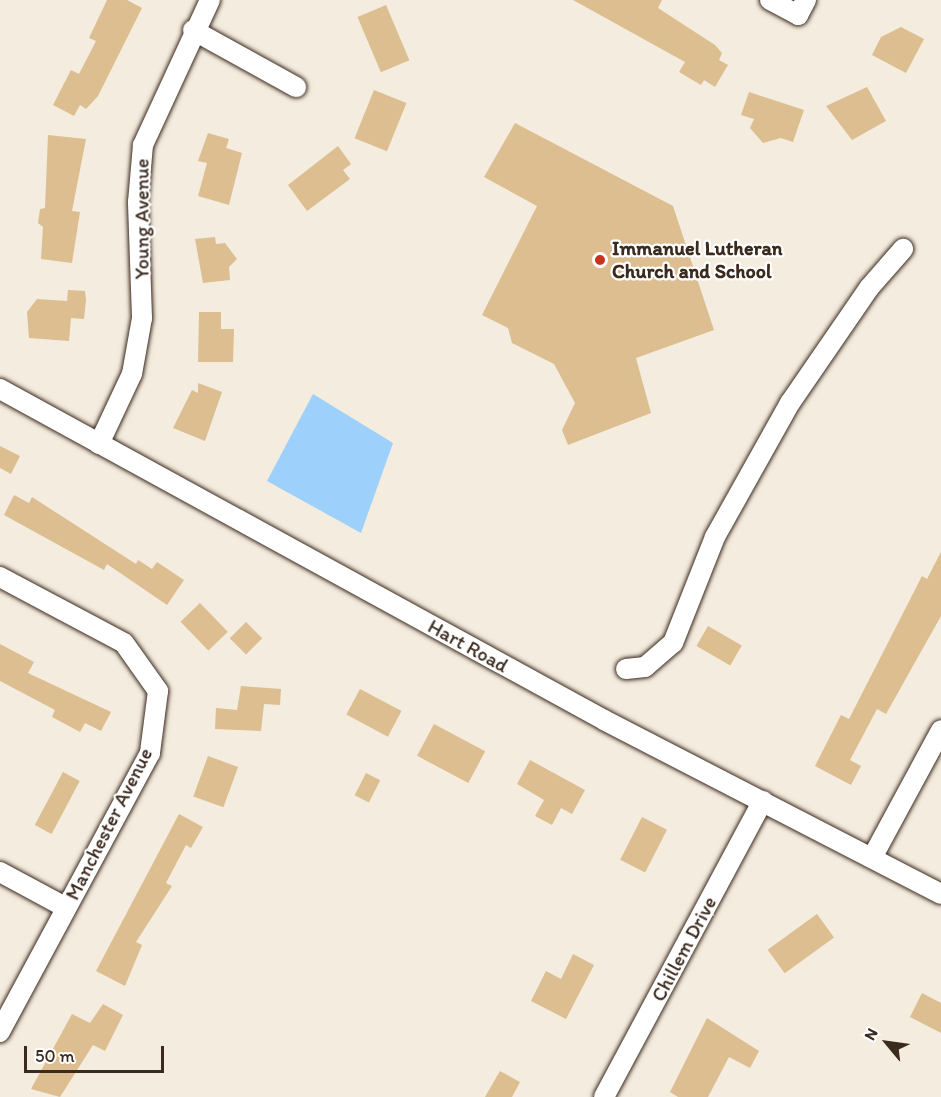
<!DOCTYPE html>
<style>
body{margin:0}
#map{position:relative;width:941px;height:1097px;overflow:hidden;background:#f4ecde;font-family:Itim,sans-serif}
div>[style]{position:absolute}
.water>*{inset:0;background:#9dd1fb}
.building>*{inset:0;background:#dcbe90;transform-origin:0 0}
.roads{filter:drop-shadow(0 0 2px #3b2a1e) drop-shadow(0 0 2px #3b2a1e)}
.minor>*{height:20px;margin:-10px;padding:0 10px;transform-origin:10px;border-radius:10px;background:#fff}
.dots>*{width:16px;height:16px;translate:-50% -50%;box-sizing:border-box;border:3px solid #fff;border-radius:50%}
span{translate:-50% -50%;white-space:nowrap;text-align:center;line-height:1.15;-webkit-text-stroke:4.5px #fff;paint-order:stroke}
.street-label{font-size:20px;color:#3b2a1e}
.poi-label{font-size:20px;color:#3b2a1e;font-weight:700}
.left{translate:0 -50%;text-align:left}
.north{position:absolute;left:857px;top:1013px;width:60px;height:60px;-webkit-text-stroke:4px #fff;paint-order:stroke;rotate:299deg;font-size:16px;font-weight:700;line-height:24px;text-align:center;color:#3b2a1e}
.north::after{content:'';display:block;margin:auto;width:21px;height:27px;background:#3b2a1e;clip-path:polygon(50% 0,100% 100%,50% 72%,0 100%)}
.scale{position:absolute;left:24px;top:1046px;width:140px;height:27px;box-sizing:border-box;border:3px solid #3b2a1e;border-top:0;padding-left:8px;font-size:18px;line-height:21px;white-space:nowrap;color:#3b2a1e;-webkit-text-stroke:4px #fff;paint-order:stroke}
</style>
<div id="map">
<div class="water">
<i style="clip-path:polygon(313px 394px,393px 443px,361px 533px,267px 481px)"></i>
</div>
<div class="building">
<i style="clip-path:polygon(107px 0,127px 0,142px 8px,98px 96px,86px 109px,80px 105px,74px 116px,53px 105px,71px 70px,79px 74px,96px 41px,89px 38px)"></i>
<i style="clip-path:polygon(573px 0,662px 0,658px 8px,715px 45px,722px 53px,719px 60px,728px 65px,715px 87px,704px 80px,701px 85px,679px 72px,685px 62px)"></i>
<i style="left:386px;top:5px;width:60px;height:31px;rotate:67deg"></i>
<i style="clip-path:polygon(901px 27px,924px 39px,906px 73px,872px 55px,881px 37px)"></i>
<i style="clip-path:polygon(867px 87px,886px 121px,852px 140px,826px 106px)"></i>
<i style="left:374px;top:90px;width:35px;height:52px;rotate:22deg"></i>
<i style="clip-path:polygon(749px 92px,804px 110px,793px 142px,781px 138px,763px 143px,750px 128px,754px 119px,741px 115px)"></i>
<i style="clip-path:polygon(515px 123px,673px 206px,714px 330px,636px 358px,651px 413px,568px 445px,562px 430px,575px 403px,554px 364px,512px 343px,508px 328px,482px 315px,537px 206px,484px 177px)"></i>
<i style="clip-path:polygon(208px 133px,229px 139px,226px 148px,242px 153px,229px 205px,198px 196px,207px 163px,198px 161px)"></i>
<i style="clip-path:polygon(48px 135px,86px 139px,72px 211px,80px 212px,72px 263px,41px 259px,43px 227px,38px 223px,40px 209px,45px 208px)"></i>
<i style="clip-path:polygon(338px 146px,351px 164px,343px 170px,350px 179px,307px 211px,288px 185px)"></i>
<i style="clip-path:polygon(215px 237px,216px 244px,225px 243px,237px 259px,229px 267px,230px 280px,203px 283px,195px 239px)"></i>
<i style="clip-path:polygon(68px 290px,85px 291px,86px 300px,84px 319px,71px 318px,69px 341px,29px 338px,27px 312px,37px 299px,67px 301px)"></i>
<i style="clip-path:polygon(199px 312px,221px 312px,221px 329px,234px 329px,233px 362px,198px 362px)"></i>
<i style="clip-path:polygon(198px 383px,222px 392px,205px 441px,173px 428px,192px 390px,198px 393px)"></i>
<i style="clip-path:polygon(0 446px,20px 456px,11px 474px,0 468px)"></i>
<i style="clip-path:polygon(14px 495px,29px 503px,32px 497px,136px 564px,138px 560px,152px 569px,157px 562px,184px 580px,167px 605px,107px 564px,104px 570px,4px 515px)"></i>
<i style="clip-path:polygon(941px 552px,941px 616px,886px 714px,877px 709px,850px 760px,861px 766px,851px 785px,815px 766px,841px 715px,849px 719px,922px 576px,927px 579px)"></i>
<i style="left:200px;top:603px;width:40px;height:27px;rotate:46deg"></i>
<i style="left:246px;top:622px;width:23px;height:23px;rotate:45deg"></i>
<i style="left:708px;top:626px;width:39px;height:23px;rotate:30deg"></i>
<i style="clip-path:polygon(0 644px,34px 662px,28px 673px,111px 712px,101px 731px,85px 723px,80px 732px,52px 717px,55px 710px,0 681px)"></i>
<i style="clip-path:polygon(241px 686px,281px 689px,280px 705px,264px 704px,261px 731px,215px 729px,216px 708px,237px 710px)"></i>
<i style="left:360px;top:689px;width:47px;height:29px;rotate:28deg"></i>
<i style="left:434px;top:724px;width:58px;height:36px;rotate:28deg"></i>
<i style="left:208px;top:756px;width:32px;height:43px;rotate:20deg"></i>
<i style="clip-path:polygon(530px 760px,585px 790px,572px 814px,561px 808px,552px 825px,535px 816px,544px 800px,517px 784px)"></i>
<i style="left:63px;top:772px;width:19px;height:60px;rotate:28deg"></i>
<i style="left:366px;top:773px;width:16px;height:25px;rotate:27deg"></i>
<i style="clip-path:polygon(179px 814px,203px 827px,191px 848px,186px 845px,166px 883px,172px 886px,136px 942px,142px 945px,125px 986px,96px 971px)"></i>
<i style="left:642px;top:817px;width:28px;height:48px;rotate:27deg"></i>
<i style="left:817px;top:914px;width:29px;height:61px;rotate:54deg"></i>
<i style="clip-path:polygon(573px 954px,594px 965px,566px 1019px,531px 1001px,546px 971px,561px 979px)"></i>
<i style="clip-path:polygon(922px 993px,941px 1003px,941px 1033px,910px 1017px)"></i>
<i style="clip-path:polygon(103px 1004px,123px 1015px,105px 1051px,93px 1045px,60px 1097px,31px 1089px,72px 1014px,90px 1023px)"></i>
<i style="clip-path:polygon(707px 1018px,759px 1051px,750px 1068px,729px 1057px,708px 1097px,678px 1097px,670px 1092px)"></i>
<i style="clip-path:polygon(500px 1071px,520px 1082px,512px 1097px,485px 1097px)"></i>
</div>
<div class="roads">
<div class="minor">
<i style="left:770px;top:0;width:32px;rotate:28deg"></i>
<i style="left:798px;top:15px;width:17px;rotate:-62deg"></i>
<i style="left:193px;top:30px;width:118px;rotate:29deg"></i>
<i style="left:0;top:389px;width:689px;rotate:28.72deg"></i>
<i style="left:604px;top:720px;width:379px;rotate:27.3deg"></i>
<i style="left:99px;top:444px;width:77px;rotate:-64.8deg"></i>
<i style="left:132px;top:374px;width:57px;rotate:-79.9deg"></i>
<i style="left:142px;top:318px;width:116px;rotate:-92deg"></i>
<i style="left:138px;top:202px;width:57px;rotate:-85deg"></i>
<i style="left:143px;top:145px;width:160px;rotate:-65.2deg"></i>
<i style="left:0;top:577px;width:140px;rotate:28deg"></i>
<i style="left:124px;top:643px;width:59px;rotate:54.7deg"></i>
<i style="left:158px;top:691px;width:63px;rotate:97.4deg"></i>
<i style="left:150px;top:753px;width:317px;rotate:118.3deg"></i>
<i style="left:626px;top:669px;width:19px;rotate:-6deg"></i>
<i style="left:645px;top:667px;width:37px;rotate:-41deg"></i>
<i style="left:673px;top:643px;width:114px;rotate:-68.4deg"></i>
<i style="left:715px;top:537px;width:154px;rotate:-60.8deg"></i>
<i style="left:790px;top:403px;width:140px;rotate:-55.5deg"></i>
<i style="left:869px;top:288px;width:52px;rotate:-48.9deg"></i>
<i style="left:873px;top:856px;width:143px;rotate:-61.6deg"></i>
<i style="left:0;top:872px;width:74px;rotate:28.3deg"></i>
<i style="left:604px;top:1097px;width:336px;rotate:-61.8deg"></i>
</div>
</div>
<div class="dots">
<i style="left:600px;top:260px;background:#c8321e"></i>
</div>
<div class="street-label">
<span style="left:142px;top:219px;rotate:-90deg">Young Avenue</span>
<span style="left:468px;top:646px;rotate:29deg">Hart Road</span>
<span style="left:109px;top:824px;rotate:-63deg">Manchester Avenue</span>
<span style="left:684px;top:949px;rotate:-62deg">Chillem Drive</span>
</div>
<div class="poi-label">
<span class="left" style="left:612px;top:260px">Immanuel Lutheran<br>Church and School</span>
</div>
<div class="north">N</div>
<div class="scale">50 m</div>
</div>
